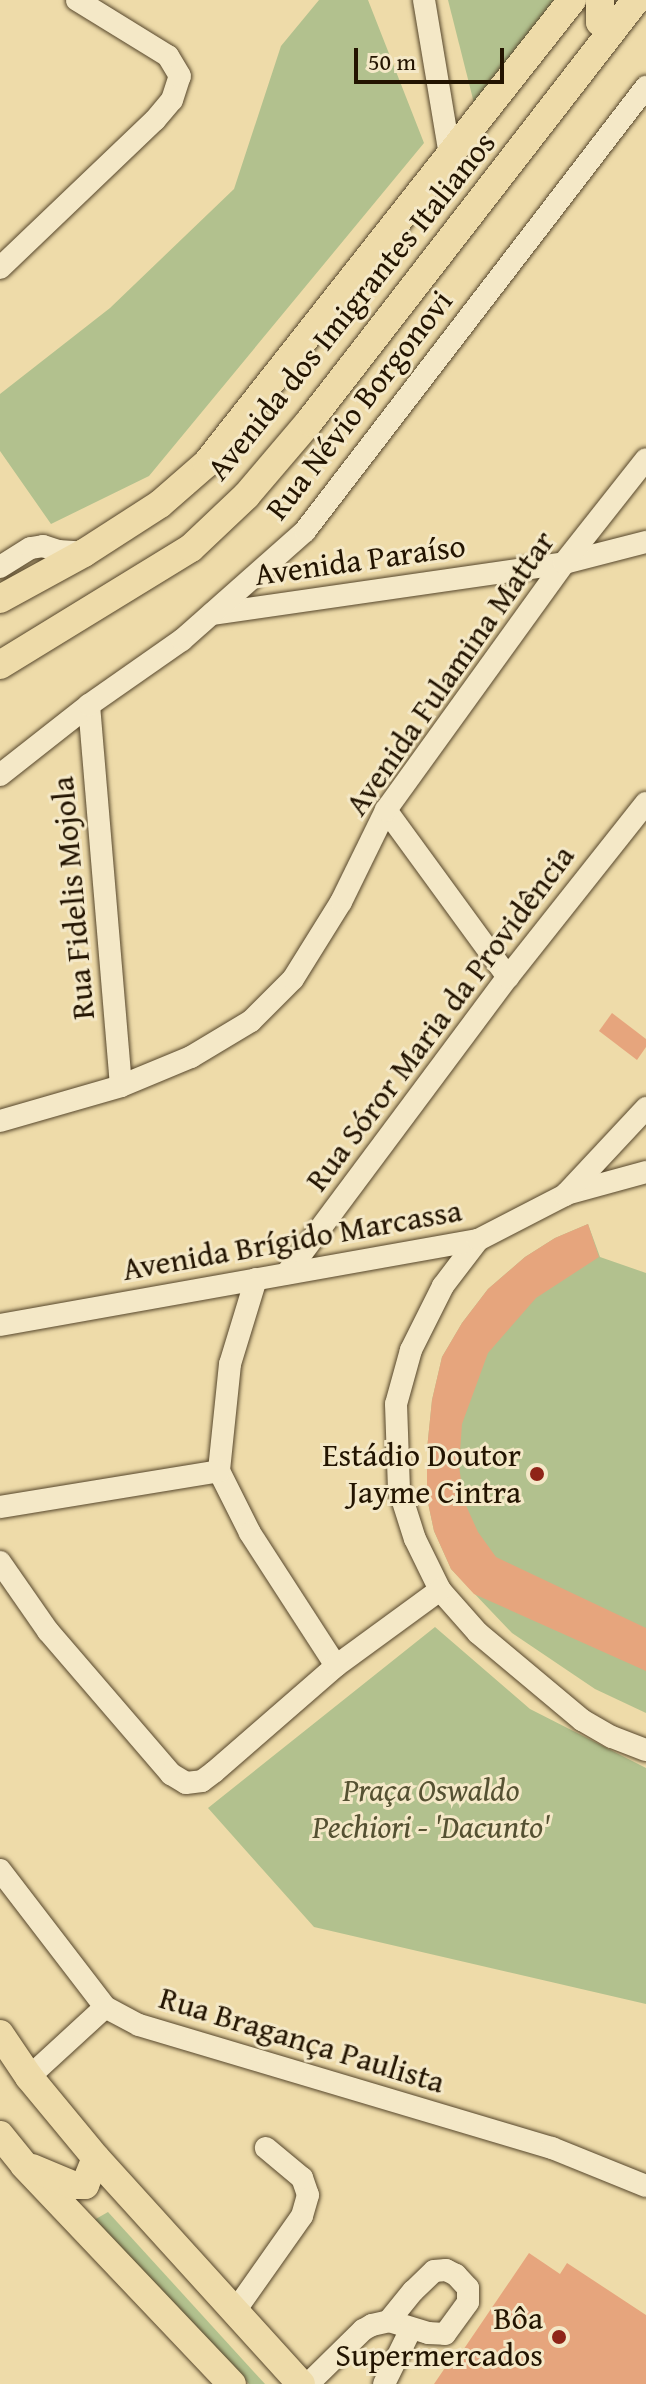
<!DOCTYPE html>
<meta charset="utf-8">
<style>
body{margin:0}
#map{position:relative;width:646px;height:2384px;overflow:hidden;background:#eedba9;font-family:"Gentium Book Plus",serif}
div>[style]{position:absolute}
.green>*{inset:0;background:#b2c18e}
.building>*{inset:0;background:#e6a57d}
.roads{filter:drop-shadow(0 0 2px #56462b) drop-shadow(0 0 2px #56462b)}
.minor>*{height:22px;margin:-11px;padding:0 11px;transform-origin:11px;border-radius:11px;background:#f4e8c7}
.major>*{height:28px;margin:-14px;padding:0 14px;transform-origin:14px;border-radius:14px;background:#eedba9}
.dots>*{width:22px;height:22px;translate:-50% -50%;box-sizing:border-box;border:4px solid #f4e8c7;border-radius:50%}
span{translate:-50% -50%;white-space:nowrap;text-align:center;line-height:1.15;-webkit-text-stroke:6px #f4e8c7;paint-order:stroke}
.street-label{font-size:32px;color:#231401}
.poi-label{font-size:32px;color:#231401}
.right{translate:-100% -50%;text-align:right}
.park-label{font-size:32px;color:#555132;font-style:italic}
.scale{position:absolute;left:354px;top:48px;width:150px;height:36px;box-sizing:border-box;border:4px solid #231401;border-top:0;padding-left:10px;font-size:24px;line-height:28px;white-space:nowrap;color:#231401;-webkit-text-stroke:6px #f4e8c7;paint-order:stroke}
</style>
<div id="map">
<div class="green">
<i style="clip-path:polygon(319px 0,368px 0,424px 143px,149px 476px,51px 524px,0 451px,0 394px,110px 308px,234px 189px,281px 46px)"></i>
<i style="clip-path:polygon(448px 0,563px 0,477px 115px)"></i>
<i style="clip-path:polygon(588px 1224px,600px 1257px,646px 1273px,646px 1713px,595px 1689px,512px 1633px,451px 1569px,434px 1531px,427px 1498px,427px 1449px,432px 1400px,442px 1357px,462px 1323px,488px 1289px,525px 1257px,555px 1238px)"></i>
<i style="clip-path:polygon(435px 1627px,530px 1709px,646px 1768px,646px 2004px,314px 1927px,208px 1808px)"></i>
<i style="clip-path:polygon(108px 2212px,265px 2384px,249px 2384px,94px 2220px)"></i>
</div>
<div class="building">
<i style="clip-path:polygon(612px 1013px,646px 1039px,646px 1047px,637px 1060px,599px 1031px)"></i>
<i style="clip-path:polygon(588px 1224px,599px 1257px,536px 1298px,488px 1353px,462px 1424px,459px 1466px,464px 1501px,478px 1532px,496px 1557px,646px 1628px,646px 1671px,474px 1594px,451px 1569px,434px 1531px,427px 1498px,427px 1449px,432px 1400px,442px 1357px,462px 1323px,488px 1289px,525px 1257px,555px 1238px)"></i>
<i style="clip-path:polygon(529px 2253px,560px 2274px,567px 2263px,646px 2315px,646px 2384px,434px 2384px,451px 2359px,455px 2362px)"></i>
</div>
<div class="roads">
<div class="minor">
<i style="left:424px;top:0;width:158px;rotate:80.5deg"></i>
<i style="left:0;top:268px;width:214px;rotate:-43.7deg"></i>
<i style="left:155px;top:120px;width:26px;rotate:-50deg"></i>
<i style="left:172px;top:100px;width:25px;rotate:-72deg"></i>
<i style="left:180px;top:76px;width:23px;rotate:-121deg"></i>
<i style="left:168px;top:56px;width:107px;rotate:-148.4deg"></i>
<i style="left:0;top:567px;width:36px;rotate:-32deg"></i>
<i style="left:31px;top:548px;width:12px;rotate:-9deg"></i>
<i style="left:43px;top:546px;width:16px;rotate:18deg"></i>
<i style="left:58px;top:551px;width:26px;rotate:4deg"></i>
<i style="left:212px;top:614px;width:356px;rotate:-8.2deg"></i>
<i style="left:564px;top:563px;width:85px;rotate:-14.4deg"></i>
<i style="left:89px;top:705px;width:382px;rotate:85.2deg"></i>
<i style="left:0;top:775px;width:113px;rotate:-38.2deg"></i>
<i style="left:89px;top:705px;width:113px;rotate:-35deg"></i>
<i style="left:182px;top:640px;width:164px;rotate:-41.5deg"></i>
<i style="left:305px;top:531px;width:560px;rotate:-52.48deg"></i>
<i style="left:386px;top:810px;width:207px;rotate:53.9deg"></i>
<i style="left:0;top:1121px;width:126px;rotate:-16.1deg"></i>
<i style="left:121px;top:1086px;width:76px;rotate:-22.5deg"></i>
<i style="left:191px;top:1057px;width:70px;rotate:-31deg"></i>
<i style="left:251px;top:1021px;width:59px;rotate:-45deg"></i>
<i style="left:293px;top:979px;width:91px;rotate:-58.1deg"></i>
<i style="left:341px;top:902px;width:102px;rotate:-63.9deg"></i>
<i style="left:386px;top:810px;width:304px;rotate:-54.2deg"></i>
<i style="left:564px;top:563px;width:132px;rotate:-51.7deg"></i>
<i style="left:566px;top:1194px;width:83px;rotate:-15.4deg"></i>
<i style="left:478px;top:1240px;width:58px;rotate:127.3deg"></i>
<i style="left:443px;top:1286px;width:72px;rotate:116.6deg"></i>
<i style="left:411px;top:1350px;width:56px;rotate:105.5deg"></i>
<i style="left:396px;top:1404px;width:85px;rotate:88deg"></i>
<i style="left:399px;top:1489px;width:52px;rotate:72.3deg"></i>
<i style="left:415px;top:1539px;width:57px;rotate:63.9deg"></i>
<i style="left:440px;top:1590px;width:57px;rotate:48.5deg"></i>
<i style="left:478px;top:1633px;width:136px;rotate:39.9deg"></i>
<i style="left:582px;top:1720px;width:34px;rotate:30deg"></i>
<i style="left:612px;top:1737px;width:36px;rotate:21deg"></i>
<i style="left:287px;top:1273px;width:369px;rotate:-53.3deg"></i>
<i style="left:508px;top:977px;width:222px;rotate:-51.6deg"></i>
<i style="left:256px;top:1279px;width:89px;rotate:107deg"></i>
<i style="left:230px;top:1364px;width:108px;rotate:95.9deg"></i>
<i style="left:219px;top:1471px;width:69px;rotate:63.4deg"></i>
<i style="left:250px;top:1533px;width:158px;rotate:57.1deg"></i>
<i style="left:0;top:1325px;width:485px;rotate:-10.1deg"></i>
<i style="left:478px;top:1240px;width:98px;rotate:-27.3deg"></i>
<i style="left:565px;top:1195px;width:119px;rotate:-47deg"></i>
<i style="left:0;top:1507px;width:222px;rotate:-9.3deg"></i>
<i style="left:0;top:1562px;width:84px;rotate:55.2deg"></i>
<i style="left:48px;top:1631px;width:189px;rotate:49.3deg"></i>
<i style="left:171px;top:1774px;width:17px;rotate:31deg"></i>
<i style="left:186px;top:1783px;width:16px;rotate:-7deg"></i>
<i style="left:202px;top:1781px;width:15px;rotate:-37deg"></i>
<i style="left:214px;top:1772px;width:162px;rotate:-41deg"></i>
<i style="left:336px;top:1666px;width:129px;rotate:-36.2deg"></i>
<i style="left:0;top:1870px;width:173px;rotate:52.5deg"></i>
<i style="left:105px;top:2007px;width:38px;rotate:28deg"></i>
<i style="left:139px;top:2025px;width:431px;rotate:16.6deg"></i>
<i style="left:552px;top:2148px;width:101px;rotate:22deg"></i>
<i style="left:29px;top:2077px;width:103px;rotate:-42.6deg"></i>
<i style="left:235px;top:2311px;width:116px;rotate:-54.8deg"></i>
<i style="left:302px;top:2216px;width:22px;rotate:-74deg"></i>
<i style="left:308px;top:2195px;width:18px;rotate:-109deg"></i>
<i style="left:302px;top:2178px;width:47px;rotate:-140.2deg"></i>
<i style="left:308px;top:2384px;width:77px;rotate:-44.5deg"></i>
<i style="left:363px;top:2330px;width:10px;rotate:-29deg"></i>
<i style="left:372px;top:2325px;width:17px;rotate:-13deg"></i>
<i style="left:389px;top:2321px;width:41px;rotate:17.1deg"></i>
<i style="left:428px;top:2333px;width:17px;rotate:3deg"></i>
<i style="left:445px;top:2334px;width:39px;rotate:-54deg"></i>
<i style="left:468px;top:2302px;width:14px;rotate:-90deg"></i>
<i style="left:468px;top:2288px;width:18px;rotate:-133deg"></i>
<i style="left:456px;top:2275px;width:11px;rotate:-153deg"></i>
<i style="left:446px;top:2270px;width:12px;rotate:175deg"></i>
<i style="left:434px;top:2271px;width:29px;rotate:136deg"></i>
<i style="left:413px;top:2291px;width:38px;rotate:129deg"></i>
<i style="left:384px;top:2384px;width:61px;rotate:-63.9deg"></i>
</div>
<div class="major">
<i style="left:600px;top:0;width:22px;rotate:90deg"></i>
<i style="left:600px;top:22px;width:15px;rotate:32deg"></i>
<i style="left:0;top:599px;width:96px;rotate:-28.7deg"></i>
<i style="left:84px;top:553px;width:90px;rotate:-32.8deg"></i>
<i style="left:160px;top:504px;width:62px;rotate:-41.1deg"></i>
<i style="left:207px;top:463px;width:590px;rotate:-51.75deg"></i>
<i style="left:0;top:665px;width:224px;rotate:-31.5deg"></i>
<i style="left:191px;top:548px;width:76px;rotate:-43.4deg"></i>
<i style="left:246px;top:496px;width:97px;rotate:-49.6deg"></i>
<i style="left:309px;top:422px;width:534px;rotate:-52.23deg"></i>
<i style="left:0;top:2034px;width:52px;rotate:56deg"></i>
<i style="left:29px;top:2077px;width:105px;rotate:50.4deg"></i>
<i style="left:96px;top:2158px;width:305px;rotate:47.8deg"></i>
<i style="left:0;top:2135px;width:38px;rotate:51deg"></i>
<i style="left:24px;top:2165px;width:302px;rotate:46.5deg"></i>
<i style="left:32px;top:2168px;width:44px;rotate:22.5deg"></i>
<i style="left:73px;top:2185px;width:12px"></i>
<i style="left:85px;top:2185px;width:29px;rotate:-68deg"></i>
</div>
</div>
<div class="dots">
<i style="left:537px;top:1474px;background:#8f2418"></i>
<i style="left:559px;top:2337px;background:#8f2418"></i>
</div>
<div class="street-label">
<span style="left:351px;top:306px;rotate:-51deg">Avenida dos Imigrantes Italianos</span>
<span style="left:359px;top:405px;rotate:-52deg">Rua Névio Borgonovi</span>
<span style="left:360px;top:560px;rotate:-8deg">Avenida Paraíso</span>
<span style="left:450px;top:673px;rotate:-55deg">Avenida Fulamina Mattar</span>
<span style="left:73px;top:898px;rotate:-95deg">Rua Fidelis Mojola</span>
<span style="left:440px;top:1018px;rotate:-53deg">Rua Sóror Maria da Providência</span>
<span style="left:292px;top:1240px;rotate:-10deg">Avenida Brígido Marcassa</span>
<span style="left:302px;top:2040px;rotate:17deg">Rua Bragança Paulista</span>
</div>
<div class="poi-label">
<span class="right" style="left:521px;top:1474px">Estádio Doutor<br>Jayme Cintra</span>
<span class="right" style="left:543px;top:2337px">Bôa<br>Supermercados</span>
</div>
<div class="park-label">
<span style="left:431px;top:1809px">Praça Oswaldo<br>Pechiori - 'Dacunto'</span>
</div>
<div class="scale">50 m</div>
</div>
